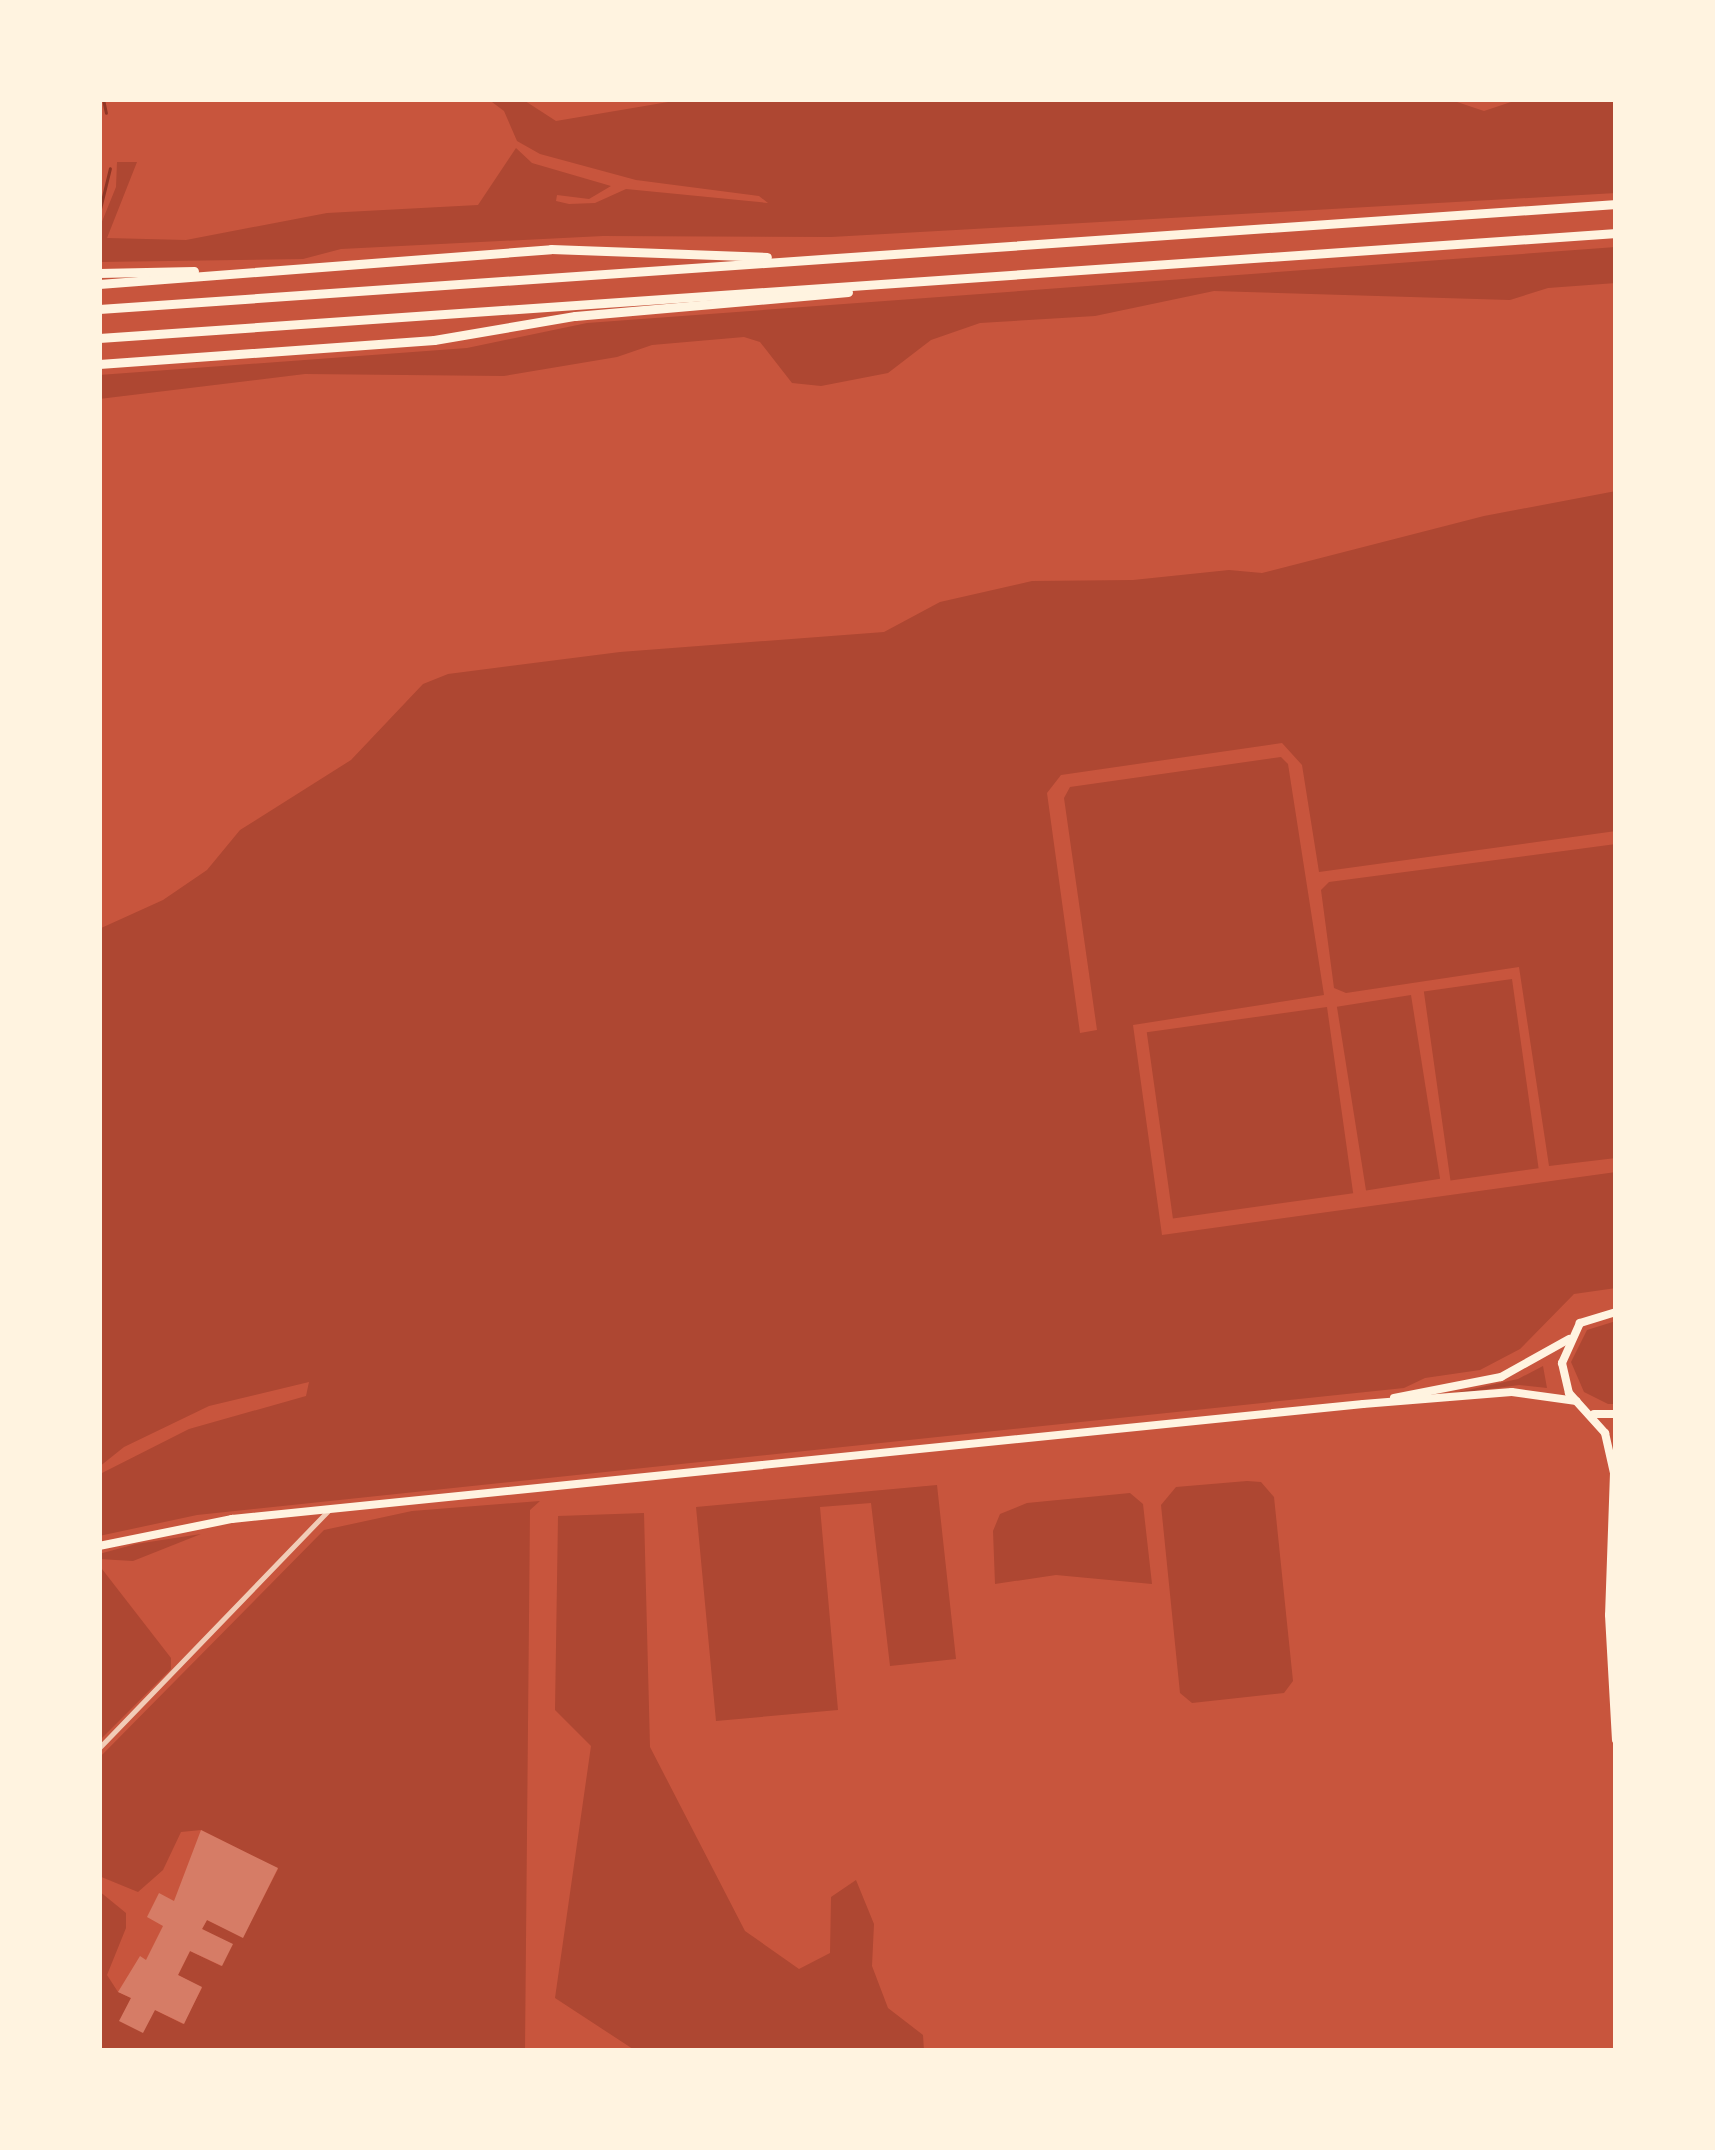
<!DOCTYPE html>
<style>
body{margin:0}
#map{position:relative;width:1715px;height:2150px;overflow:hidden;background:#c8553d;font-family:"Exo 2",sans-serif}
div>[style]{position:absolute}
.green>*{inset:0;background:#ae4732;transform-origin:0 0}
.stream>*{height:3px;margin:-1.5px;padding:0 1.5px;transform-origin:1.5px;border-radius:1.5px;background:#8f3625}
.building>*{inset:0;background:#d67c66}
.minor>*{height:4.5px;margin:-2.25px;padding:0 2.25px;transform-origin:2.25px;border-radius:2.25px;background:#f1ccb7}
.secondary>*{height:8px;margin:-4px;padding:0 4px;transform-origin:4px;border-radius:4px;background:#fff3e0}
.primary>*{height:8px;margin:-4px;padding:0 4px;transform-origin:4px;border-radius:4px;background:#fff3e0}
.motorway>*{height:9px;margin:-4.5px;padding:0 4.5px;transform-origin:4.5px;border-radius:4.5px;background:#fff3e0}
span{translate:-50% -50%;white-space:nowrap;text-align:center;line-height:1.15;-webkit-text-stroke:9px #fff3e0;paint-order:stroke}
.frame{position:absolute;inset:0;border:102px solid #fff3e0;pointer-events:none}
</style>
<div id="map">
<div class="green">
<i style="clip-path:polygon(488px 99px,522px 99px,556px 121px,686px 99px,1448px 99px,1484px 111px,1520px 99px,1616px 99px,1616px 193px,831px 237px,603px 236px,341px 249px,303px 259px,99px 262px,99px 229px,116px 187px,117px 162px,137px 162px,107px 238px,186px 240px,327px 213px,478px 205px,516px 148px,532px 163px,611px 186px,589px 199px,557px 195px,556px 201px,569px 204px,595px 203px,626px 189px,768px 203px,759px 196px,636px 180px,540px 154px,517px 141px,504px 111px)"></i>
<i style="clip-path:polygon(1616px 247px,1616px 283px,1548px 288px,1510px 300px,1214px 291px,1095px 316px,980px 323px,931px 340px,888px 373px,821px 386px,792px 383px,760px 342px,744px 337px,652px 345px,617px 357px,504px 376px,305px 374px,99px 399px,99px 375px,467px 348px,587px 323px)"></i>
<i style="clip-path:polygon(1616px 491px,1616px 831px,1319px 872px,1302px 765px,1282px 743px,1061px 775px,1047px 793px,1080px 1033px,1097px 1030px,1064px 798px,1070px 787px,1281px 757px,1288px 764px,1324px 995px,1133px 1025px,1162px 1235px,1616px 1172px,1616px 1288px,1574px 1294px,1520px 1349px,1480px 1370px,1425px 1378px,1404px 1388px,197px 1515px,99px 1536px,102px 1473px,189px 1429px,306px 1396px,309px 1382px,209px 1406px,124px 1447px,99px 1467px,99px 929px,163px 900px,207px 870px,240px 830px,351px 760px,423px 684px,448px 674px,620px 652px,884px 632px,940px 602px,1032px 581px,1133px 580px,1229px 570px,1262px 573px,1484px 516px)"></i>
<i style="clip-path:polygon(1616px 844px,1616px 1158px,1549px 1166px,1519px 967px,1346px 993px,1334px 988px,1321px 890px,1329px 882px)"></i>
<i style="left:1512px;top:979px;width:191px;height:89px;rotate:82deg"></i>
<i style="left:1411px;top:995px;width:186px;height:75px;rotate:81deg"></i>
<i style="left:1327px;top:1007px;width:188px;height:182px;rotate:82deg"></i>
<i style="clip-path:polygon(1616px 1321px,1616px 1404px,1608px 1404px,1584px 1392px,1571px 1362px,1587px 1330px)"></i>
<i style="clip-path:polygon(1543px 1366px,1547px 1388px,1519px 1385px,1445px 1395px,1518px 1379px)"></i>
<i style="clip-path:polygon(1247px 1481px,1261px 1482px,1274px 1497px,1293px 1681px,1284px 1693px,1192px 1703px,1180px 1693px,1161px 1505px,1176px 1487px)"></i>
<i style="clip-path:polygon(937px 1485px,956px 1659px,890px 1666px,871px 1503px,820px 1507px,838px 1710px,716px 1721px,696px 1507px)"></i>
<i style="clip-path:polygon(1130px 1493px,1143px 1504px,1152px 1584px,1056px 1575px,995px 1584px,993px 1531px,1000px 1514px,1027px 1503px)"></i>
<i style="clip-path:polygon(540px 1501px,530px 1510px,525px 2051px,99px 2051px,99px 1891px,126px 1913px,126px 1928px,107px 1975px,118px 1992px,131px 1998px,120px 2021px,155px 2010px,183px 2024px,202px 1988px,178px 1975px,190px 1951px,221px 1966px,232px 1945px,202px 1929px,207px 1920px,243px 1937px,278px 1869px,201px 1830px,181px 1832px,163px 1870px,138px 1892px,99px 1876px,99px 1758px,324px 1530px,412px 1511px)"></i>
<i style="clip-path:polygon(644px 1513px,650px 1747px,745px 1931px,799px 1969px,830px 1953px,831px 1897px,856px 1880px,874px 1924px,872px 1966px,888px 2008px,923px 2035px,924px 2051px,636px 2051px,555px 1998px,591px 1746px,555px 1710px,558px 1516px)"></i>
<i style="clip-path:polygon(201px 1534px,133px 1561px,99px 1559px,99px 1554px,136px 1544px)"></i>
<i style="clip-path:polygon(102px 1569px,171px 1658px,171px 1669px,99px 1741px)"></i>
</div>
<div class="stream">
<i style="left:103px;top:99px;width:14px;rotate:78deg"></i>
<i style="left:99px;top:213px;width:46px;rotate:-76.3deg"></i>
</div>
<div class="building">
<i style="clip-path:polygon(201px 1830px,278px 1868px,243px 1938px,207px 1920px,202px 1929px,233px 1944px,222px 1966px,190px 1951px,178px 1975px,202px 1987px,184px 2024px,155px 2010px,143px 2033px,119px 2021px,131px 1998px,118px 1992px,140px 1956px,146px 1960px,163px 1926px,147px 1917px,159px 1893px,174px 1901px)"></i>
</div>
<div class="minor">
<i style="left:99px;top:1748px;width:330px;rotate:-46deg"></i>
</div>
<div class="secondary">
<i style="left:1394px;top:1398px;width:109px;rotate:-11.1deg"></i>
<i style="left:1501px;top:1377px;width:78px;rotate:-29.2deg"></i>
<i style="left:99px;top:1546px;width:136px;rotate:-11.5deg"></i>
<i style="left:232px;top:1519px;width:1137px;rotate:-5.81deg"></i>
<i style="left:1363px;top:1404px;width:149px;rotate:-4.6deg"></i>
<i style="left:1512px;top:1392px;width:65px;rotate:8deg"></i>
</div>
<div class="primary">
<i style="left:1616px;top:1312px;width:38px;rotate:163deg"></i>
<i style="left:1580px;top:1323px;width:44px;rotate:114.2deg"></i>
<i style="left:1562px;top:1363px;width:31px;rotate:77deg"></i>
<i style="left:1569px;top:1393px;width:54px;rotate:48deg"></i>
<i style="left:1605px;top:1433px;width:41px;rotate:77.3deg"></i>
<i style="left:1614px;top:1473px;width:142px;rotate:92deg"></i>
<i style="left:1609px;top:1615px;width:125px;rotate:86.8deg"></i>
<i style="left:1594px;top:1414px;width:22px"></i>
</div>
<div class="motorway">
<i style="left:99px;top:273px;width:95px;rotate:-1.2deg"></i>
<i style="left:99px;top:284px;width:453px;rotate:-4.4deg"></i>
<i style="left:551px;top:249px;width:216px;rotate:2.1deg"></i>
<i style="left:99px;top:309px;width:1521px;rotate:-3.96deg"></i>
<i style="left:99px;top:338px;width:1521px;rotate:-3.96deg"></i>
<i style="left:99px;top:364px;width:336px;rotate:-4.1deg"></i>
<i style="left:434px;top:340px;width:143px;rotate:-9.7deg"></i>
<i style="left:575px;top:316px;width:274px;rotate:-5deg"></i>
</div>
<div class="frame"></div>
</div>
